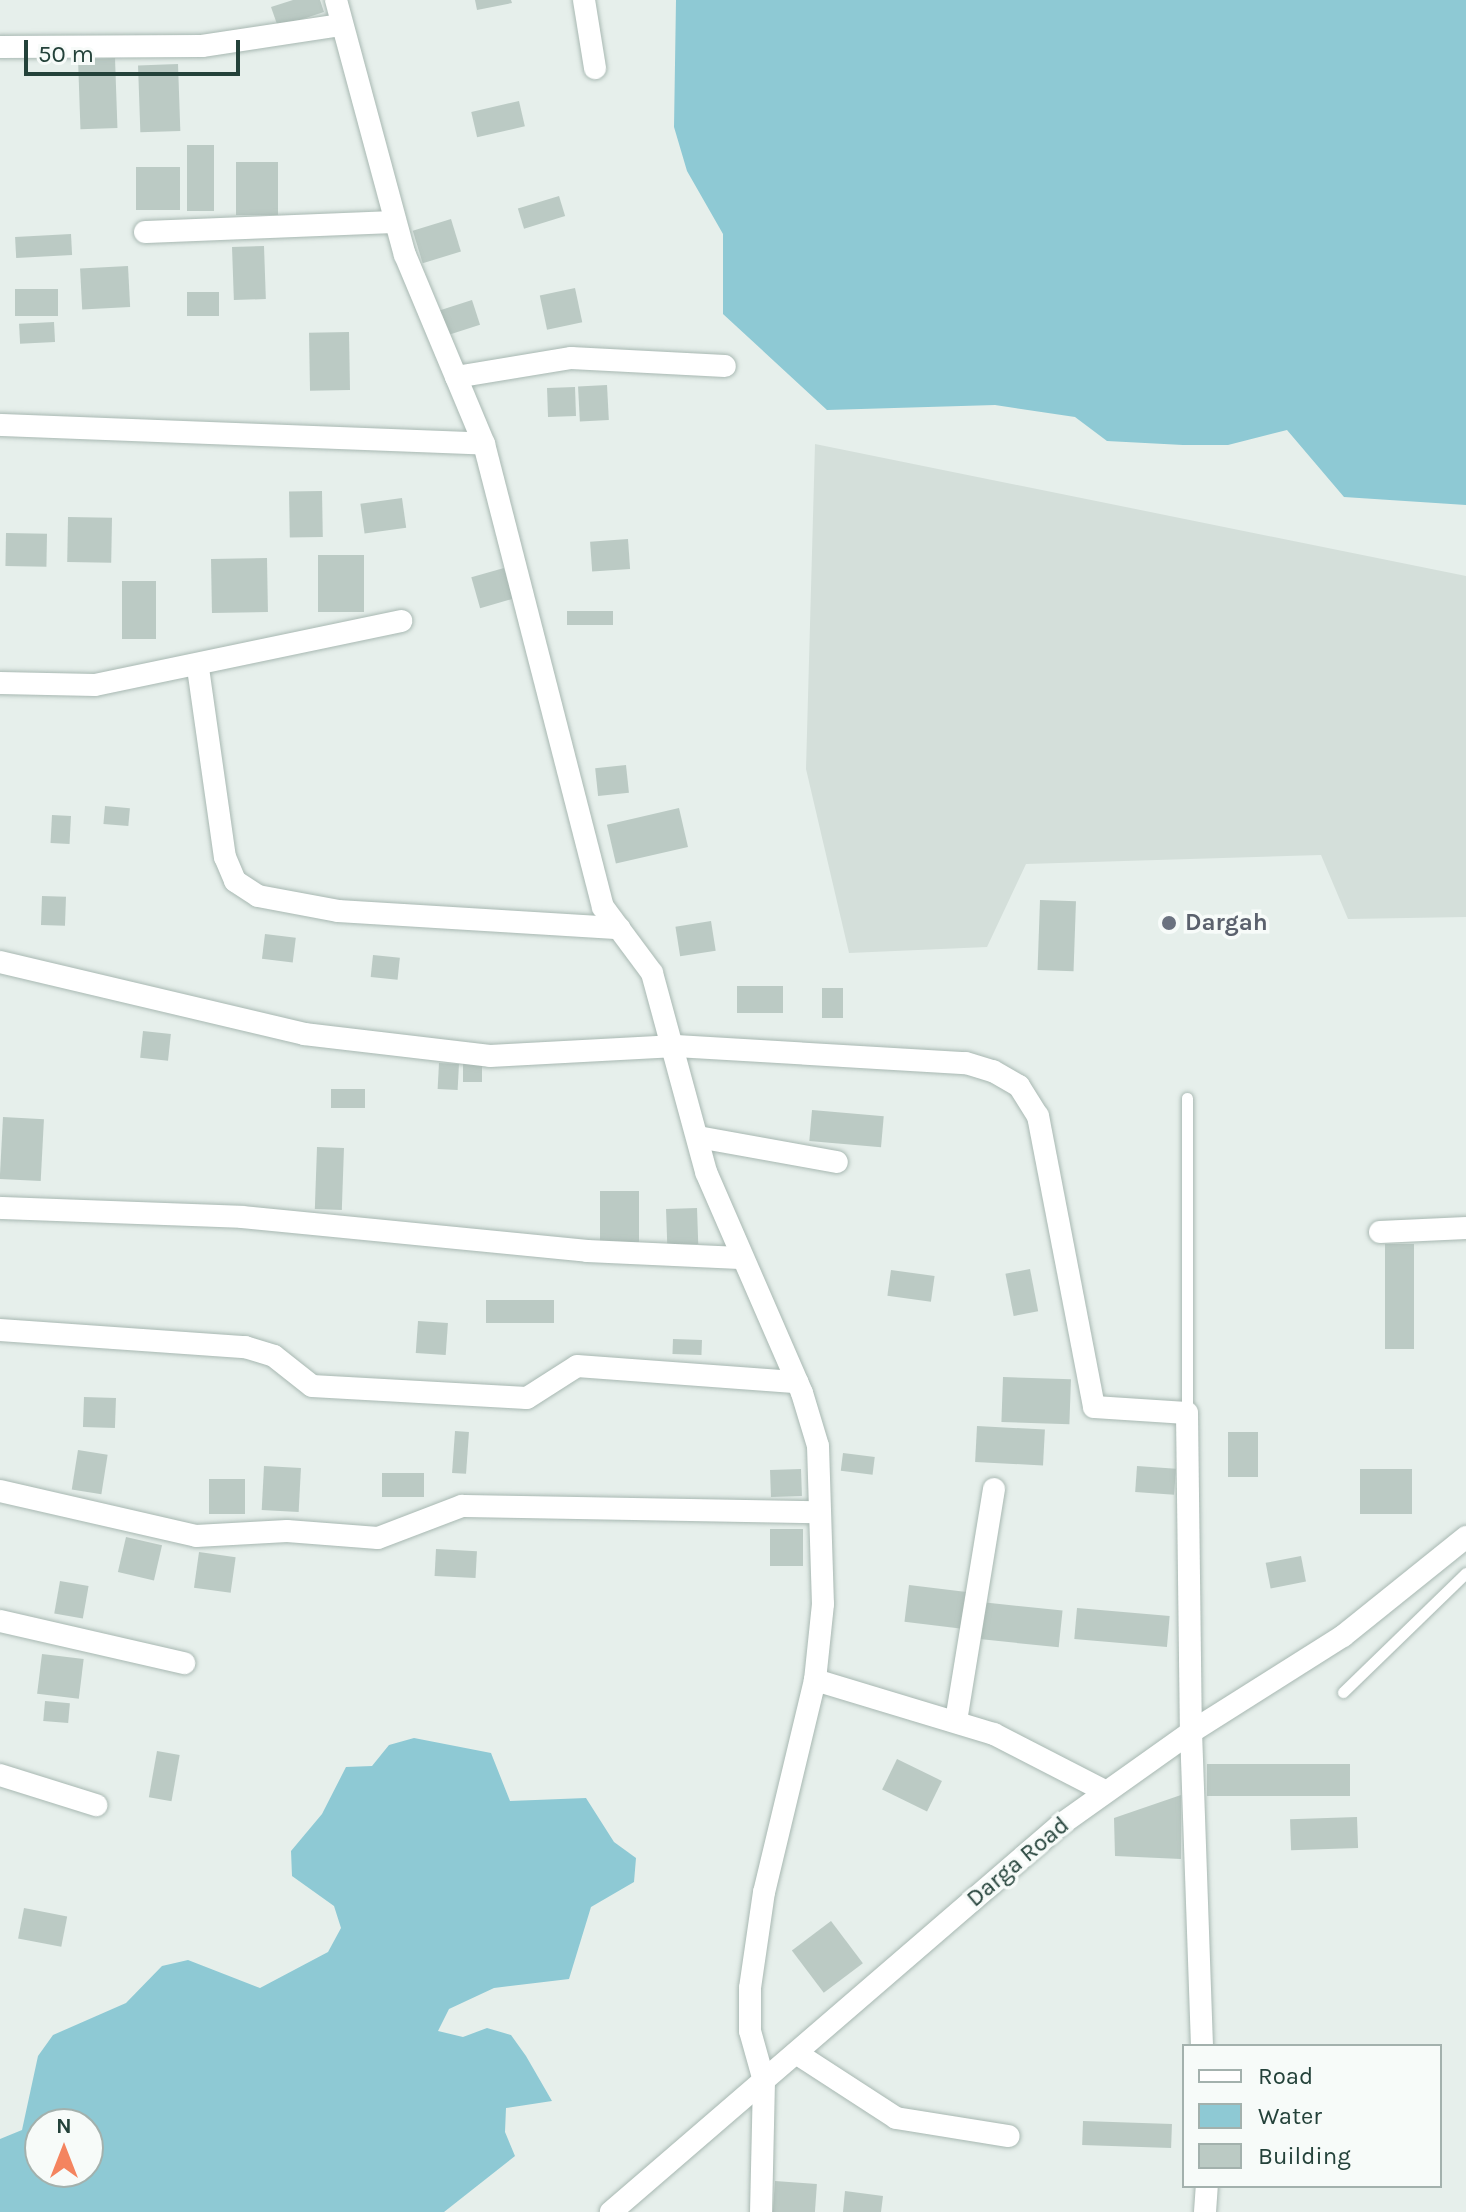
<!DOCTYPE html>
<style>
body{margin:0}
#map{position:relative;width:1466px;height:2212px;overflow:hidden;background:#e6efeb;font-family:Karla,sans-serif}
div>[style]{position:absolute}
.built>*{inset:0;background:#d4dfda}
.water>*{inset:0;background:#8ec9d4}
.building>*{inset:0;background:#bbcac4;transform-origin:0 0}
.roads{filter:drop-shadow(0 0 2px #a8b8b2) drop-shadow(0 0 2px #a8b8b2)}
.service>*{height:11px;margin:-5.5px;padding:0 5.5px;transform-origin:5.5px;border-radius:5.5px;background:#fff}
.minor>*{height:22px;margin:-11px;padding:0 11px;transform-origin:11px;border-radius:11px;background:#fff}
.dots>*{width:22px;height:22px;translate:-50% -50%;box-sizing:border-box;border:4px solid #f7fbf9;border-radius:50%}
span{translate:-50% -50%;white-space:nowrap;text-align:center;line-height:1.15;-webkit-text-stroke:7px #f7fbf9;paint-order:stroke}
.worship-label{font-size:24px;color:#5b616d;font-weight:700}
.left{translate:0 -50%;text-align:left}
.street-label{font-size:24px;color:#24423a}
.legend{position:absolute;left:1182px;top:2044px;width:260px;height:144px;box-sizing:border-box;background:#f7fbf9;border:2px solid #a3b1ad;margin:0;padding:10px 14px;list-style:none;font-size:24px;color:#24423a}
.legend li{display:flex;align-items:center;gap:16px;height:40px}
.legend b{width:40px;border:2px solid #a3b1ad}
.north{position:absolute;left:24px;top:2108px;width:80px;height:80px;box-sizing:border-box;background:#f7fbf9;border:2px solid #a3b1ad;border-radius:50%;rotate:0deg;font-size:22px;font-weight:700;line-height:32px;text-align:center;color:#24423a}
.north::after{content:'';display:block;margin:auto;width:28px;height:36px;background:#f4845f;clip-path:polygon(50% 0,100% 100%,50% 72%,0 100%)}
.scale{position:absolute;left:24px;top:40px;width:216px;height:36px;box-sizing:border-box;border:4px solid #24423a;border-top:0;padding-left:10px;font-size:24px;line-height:28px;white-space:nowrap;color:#24423a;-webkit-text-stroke:6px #f7fbf9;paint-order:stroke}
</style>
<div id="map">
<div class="built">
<i style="clip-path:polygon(815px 444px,1466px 576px,1466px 917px,1348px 919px,1321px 855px,1026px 864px,987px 947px,849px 953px,806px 769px)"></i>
</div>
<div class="water">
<i style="clip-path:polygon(676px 0,1466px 0,1466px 505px,1344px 497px,1287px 430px,1228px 445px,1183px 445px,1107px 441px,1075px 417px,995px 405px,827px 410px,723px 314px,723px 234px,687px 171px,674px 127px)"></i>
<i style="clip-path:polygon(evenodd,414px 1738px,491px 1753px,510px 1801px,586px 1798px,614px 1842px,636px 1858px,634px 1882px,591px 1907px,569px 1979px,494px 1988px,449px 2009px,438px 2031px,463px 2037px,487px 2028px,511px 2035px,526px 2056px,552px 2101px,506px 2108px,505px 2132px,515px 2156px,444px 2212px,0 2212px,0 2139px,22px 2130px,38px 2056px,53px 2035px,126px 2003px,162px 1966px,188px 1960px,260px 1988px,328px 1952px,341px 1928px,334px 1906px,292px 1876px,291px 1851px,322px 1814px,346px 1767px,372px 1766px,389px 1745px,414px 1738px,40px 2124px,88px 2124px,88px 2172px,40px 2172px,40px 2124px)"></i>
</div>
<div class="building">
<i style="clip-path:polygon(293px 0,320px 0,324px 12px,278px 27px,271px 7px)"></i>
<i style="clip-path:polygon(475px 0,511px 0,512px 3px,477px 10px)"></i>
<i style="left:115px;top:58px;width:70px;height:37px;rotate:88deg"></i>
<i style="left:178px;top:64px;width:67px;height:40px;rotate:88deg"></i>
<i style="left:519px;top:101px;width:26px;height:49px;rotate:77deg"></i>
<i style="left:187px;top:145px;width:27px;height:66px"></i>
<i style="left:236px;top:162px;width:42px;height:53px"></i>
<i style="left:136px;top:167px;width:44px;height:43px"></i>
<i style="left:559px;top:196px;width:21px;height:43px;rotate:73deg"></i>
<i style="left:451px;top:219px;width:34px;height:40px;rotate:73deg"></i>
<i style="left:71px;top:234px;width:21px;height:56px;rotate:87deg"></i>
<i style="left:264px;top:246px;width:53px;height:32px;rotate:88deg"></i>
<i style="left:128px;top:266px;width:41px;height:48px;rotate:87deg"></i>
<i style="left:575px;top:288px;width:35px;height:36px;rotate:78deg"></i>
<i style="left:58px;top:289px;width:27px;height:43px;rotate:90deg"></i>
<i style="left:187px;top:292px;width:32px;height:24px"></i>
<i style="left:472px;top:300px;width:26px;height:36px;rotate:72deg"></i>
<i style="left:54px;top:322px;width:20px;height:35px;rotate:87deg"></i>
<i style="left:349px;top:332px;width:58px;height:40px;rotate:89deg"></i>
<i style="left:607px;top:385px;width:35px;height:29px;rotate:87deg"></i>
<i style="left:575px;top:387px;width:29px;height:28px;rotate:88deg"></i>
<i style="left:322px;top:491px;width:46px;height:33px;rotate:89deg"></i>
<i style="left:402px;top:498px;width:30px;height:42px;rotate:82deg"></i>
<i style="left:68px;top:517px;width:44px;height:45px;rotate:1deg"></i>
<i style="left:6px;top:533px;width:41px;height:33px;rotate:1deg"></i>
<i style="left:628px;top:539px;width:30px;height:38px;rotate:86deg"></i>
<i style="left:364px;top:555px;width:57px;height:46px;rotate:90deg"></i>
<i style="left:267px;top:558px;width:54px;height:56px;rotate:89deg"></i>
<i style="left:504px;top:568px;width:32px;height:34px;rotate:74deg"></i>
<i style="left:122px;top:581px;width:34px;height:58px"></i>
<i style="left:613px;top:611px;width:14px;height:46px;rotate:90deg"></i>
<i style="left:626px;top:765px;width:28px;height:31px;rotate:84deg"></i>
<i style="left:105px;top:806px;width:25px;height:18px;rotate:5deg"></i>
<i style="left:679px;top:808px;width:40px;height:74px;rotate:77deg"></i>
<i style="left:52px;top:815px;width:19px;height:28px;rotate:3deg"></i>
<i style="left:42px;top:896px;width:24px;height:29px;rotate:2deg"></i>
<i style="left:1040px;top:900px;width:36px;height:70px;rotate:2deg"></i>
<i style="left:711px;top:921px;width:30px;height:36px;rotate:81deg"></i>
<i style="left:265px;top:934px;width:31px;height:25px;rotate:7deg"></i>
<i style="left:373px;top:955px;width:27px;height:22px;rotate:6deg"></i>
<i style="left:737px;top:986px;width:46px;height:27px"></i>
<i style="left:822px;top:988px;width:21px;height:30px"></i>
<i style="left:143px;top:1031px;width:28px;height:27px;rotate:6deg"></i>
<i style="left:463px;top:1062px;width:19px;height:20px"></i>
<i style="left:439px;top:1063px;width:20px;height:26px;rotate:3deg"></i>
<i style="left:331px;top:1089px;width:34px;height:19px"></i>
<i style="left:812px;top:1110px;width:72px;height:31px;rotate:5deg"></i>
<i style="left:3px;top:1117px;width:41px;height:62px;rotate:3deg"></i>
<i style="left:317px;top:1147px;width:27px;height:62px;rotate:2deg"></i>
<i style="left:600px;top:1191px;width:39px;height:51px"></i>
<i style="left:697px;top:1208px;width:36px;height:31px;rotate:88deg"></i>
<i style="left:1385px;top:1244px;width:29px;height:105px"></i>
<i style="left:1030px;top:1269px;width:43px;height:25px;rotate:79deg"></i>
<i style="left:891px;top:1270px;width:44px;height:26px;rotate:8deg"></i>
<i style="left:486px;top:1300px;width:68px;height:23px"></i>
<i style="left:418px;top:1321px;width:30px;height:32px;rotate:4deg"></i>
<i style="left:673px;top:1339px;width:29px;height:15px;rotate:2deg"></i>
<i style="left:1003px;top:1377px;width:68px;height:45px;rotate:2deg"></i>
<i style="left:84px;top:1397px;width:32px;height:30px;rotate:2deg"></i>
<i style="left:977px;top:1426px;width:68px;height:36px;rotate:3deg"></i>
<i style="left:455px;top:1431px;width:14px;height:42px;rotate:4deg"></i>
<i style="left:1228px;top:1432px;width:30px;height:45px"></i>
<i style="left:78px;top:1450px;width:30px;height:40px;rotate:9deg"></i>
<i style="left:843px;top:1453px;width:32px;height:18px;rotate:7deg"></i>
<i style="left:264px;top:1466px;width:37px;height:44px;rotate:3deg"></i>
<i style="left:1137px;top:1466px;width:39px;height:26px;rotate:4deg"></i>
<i style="left:801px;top:1469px;width:27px;height:31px;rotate:88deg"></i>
<i style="left:1360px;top:1469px;width:52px;height:45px"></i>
<i style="left:424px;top:1473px;width:24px;height:42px;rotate:90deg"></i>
<i style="left:209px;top:1479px;width:36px;height:35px"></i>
<i style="left:770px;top:1529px;width:33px;height:37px"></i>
<i style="left:126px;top:1537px;width:37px;height:36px;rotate:13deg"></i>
<i style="left:436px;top:1549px;width:41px;height:27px;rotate:3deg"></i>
<i style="left:199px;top:1552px;width:37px;height:36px;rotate:8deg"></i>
<i style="left:1301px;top:1556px;width:26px;height:36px;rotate:79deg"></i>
<i style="left:60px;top:1581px;width:29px;height:33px;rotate:10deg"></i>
<i style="left:909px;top:1585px;width:60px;height:37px;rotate:7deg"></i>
<i style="left:981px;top:1602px;width:82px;height:37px;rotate:6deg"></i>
<i style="left:1077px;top:1608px;width:93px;height:31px;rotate:5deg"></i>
<i style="left:42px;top:1654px;width:42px;height:40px;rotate:7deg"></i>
<i style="left:45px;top:1701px;width:25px;height:20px;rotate:5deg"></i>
<i style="left:157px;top:1751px;width:23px;height:47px;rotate:10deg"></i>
<i style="left:897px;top:1759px;width:50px;height:34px;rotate:26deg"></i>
<i style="left:1207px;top:1764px;width:143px;height:32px"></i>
<i style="clip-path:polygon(1181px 1795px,1181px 1859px,1115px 1856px,1114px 1818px)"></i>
<i style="left:1357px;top:1817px;width:31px;height:67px;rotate:88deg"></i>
<i style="left:24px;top:1908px;width:44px;height:31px;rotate:11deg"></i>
<i style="left:831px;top:1921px;width:53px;height:49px;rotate:53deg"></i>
<i style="left:1083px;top:2121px;width:89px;height:24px;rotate:2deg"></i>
<i style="left:775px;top:2181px;width:42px;height:31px;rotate:4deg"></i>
<i style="clip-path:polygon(845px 2191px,883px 2196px,881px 2212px,843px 2212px)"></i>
</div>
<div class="roads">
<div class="service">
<i style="left:1187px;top:1098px;width:315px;rotate:90deg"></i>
<i style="left:1343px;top:1692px;width:171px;rotate:-44.1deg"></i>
</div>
<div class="minor">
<i style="left:336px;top:0;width:264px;rotate:74.9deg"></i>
<i style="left:405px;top:255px;width:205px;rotate:67.3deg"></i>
<i style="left:484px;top:444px;width:478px;rotate:75.6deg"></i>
<i style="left:603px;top:907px;width:82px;rotate:53.4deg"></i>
<i style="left:652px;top:973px;width:206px;rotate:74.8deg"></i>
<i style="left:706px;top:1172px;width:241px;rotate:66.5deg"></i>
<i style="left:802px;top:1393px;width:55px;rotate:73.2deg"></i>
<i style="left:818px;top:1446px;width:158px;rotate:88.2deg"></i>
<i style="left:823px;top:1604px;width:76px;rotate:96deg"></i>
<i style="left:815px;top:1680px;width:218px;rotate:103.5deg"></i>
<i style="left:764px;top:1892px;width:97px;rotate:98.3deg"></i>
<i style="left:750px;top:1988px;width:43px;rotate:90deg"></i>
<i style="left:750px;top:2031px;width:52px;rotate:74.4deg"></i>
<i style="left:764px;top:2081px;width:131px;rotate:91.3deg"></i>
<i style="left:584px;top:0;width:69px;rotate:80.8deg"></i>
<i style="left:0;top:47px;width:202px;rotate:-0.3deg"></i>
<i style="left:202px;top:46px;width:141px;rotate:-8.6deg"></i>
<i style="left:145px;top:232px;width:250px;rotate:-2.3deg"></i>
<i style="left:456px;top:377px;width:117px;rotate:-9.4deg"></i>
<i style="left:571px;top:358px;width:154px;rotate:3deg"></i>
<i style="left:0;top:425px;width:484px;rotate:2.2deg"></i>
<i style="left:198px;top:668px;width:191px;rotate:81.9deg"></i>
<i style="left:225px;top:857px;width:26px;rotate:67deg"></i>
<i style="left:235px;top:881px;width:27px;rotate:33deg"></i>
<i style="left:258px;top:896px;width:81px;rotate:10.6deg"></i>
<i style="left:338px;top:911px;width:282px;rotate:3.5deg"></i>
<i style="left:0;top:683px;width:95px;rotate:1.2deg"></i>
<i style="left:95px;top:685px;width:313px;rotate:-11.8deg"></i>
<i style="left:0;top:962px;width:312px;rotate:13.3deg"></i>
<i style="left:304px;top:1034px;width:187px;rotate:6.7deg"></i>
<i style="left:490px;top:1056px;width:186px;rotate:-3.1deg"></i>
<i style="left:676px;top:1046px;width:290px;rotate:3.4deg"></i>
<i style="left:966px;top:1063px;width:28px;rotate:17deg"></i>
<i style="left:993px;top:1071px;width:30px;rotate:30deg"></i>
<i style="left:1019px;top:1086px;width:36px;rotate:58deg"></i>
<i style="left:1038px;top:1116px;width:296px;rotate:79.1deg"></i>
<i style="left:1094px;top:1407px;width:93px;rotate:3.7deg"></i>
<i style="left:1187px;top:1413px;width:319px;rotate:89.3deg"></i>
<i style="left:1191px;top:1732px;width:161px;rotate:144.6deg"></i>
<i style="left:1060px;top:1825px;width:593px;rotate:139.24deg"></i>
<i style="left:698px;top:1137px;width:141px;rotate:10.2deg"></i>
<i style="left:0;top:1208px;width:242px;rotate:2.1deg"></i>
<i style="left:242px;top:1217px;width:347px;rotate:5.6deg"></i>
<i style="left:587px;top:1251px;width:153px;rotate:2.6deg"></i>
<i style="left:1380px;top:1232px;width:86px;rotate:-2.7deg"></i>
<i style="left:0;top:1330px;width:246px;rotate:4deg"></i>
<i style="left:245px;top:1347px;width:30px;rotate:17deg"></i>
<i style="left:274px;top:1356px;width:48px;rotate:38.3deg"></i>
<i style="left:312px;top:1386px;width:215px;rotate:3.2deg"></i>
<i style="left:527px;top:1398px;width:59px;rotate:-32.6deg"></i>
<i style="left:577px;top:1366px;width:221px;rotate:4.2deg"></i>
<i style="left:0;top:1491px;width:201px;rotate:12.9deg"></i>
<i style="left:196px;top:1536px;width:91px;rotate:-3.1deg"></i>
<i style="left:287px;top:1531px;width:91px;rotate:4.4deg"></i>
<i style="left:378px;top:1538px;width:90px;rotate:-20.9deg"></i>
<i style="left:462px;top:1506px;width:357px;rotate:1deg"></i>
<i style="left:0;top:1621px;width:189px;rotate:12.9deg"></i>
<i style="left:815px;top:1680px;width:187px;rotate:16.8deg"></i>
<i style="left:994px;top:1734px;width:125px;rotate:27.2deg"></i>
<i style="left:956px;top:1721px;width:235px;rotate:-80.7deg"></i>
<i style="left:0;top:1775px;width:101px;rotate:17.4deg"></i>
<i style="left:1202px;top:2046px;width:314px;rotate:-92deg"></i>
<i style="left:1191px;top:1732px;width:180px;rotate:-32.3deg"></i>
<i style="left:1343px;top:1636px;width:158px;rotate:-38.8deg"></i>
<i style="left:796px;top:2053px;width:119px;rotate:33deg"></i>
<i style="left:896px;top:2118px;width:114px;rotate:9.1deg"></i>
<i style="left:1205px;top:2212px;width:26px;rotate:-86deg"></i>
</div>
</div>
<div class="dots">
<i style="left:1169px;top:923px;background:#6b7280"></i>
</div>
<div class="worship-label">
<span class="left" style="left:1185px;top:923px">Dargah</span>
</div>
<div class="street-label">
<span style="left:1018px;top:1862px;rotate:-40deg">Darga Road</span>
</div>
<ul class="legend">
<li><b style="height:10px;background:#fff"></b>Road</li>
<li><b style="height:22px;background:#8ec9d4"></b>Water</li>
<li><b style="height:22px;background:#bbcac4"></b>Building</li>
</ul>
<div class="north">N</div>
<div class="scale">50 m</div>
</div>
